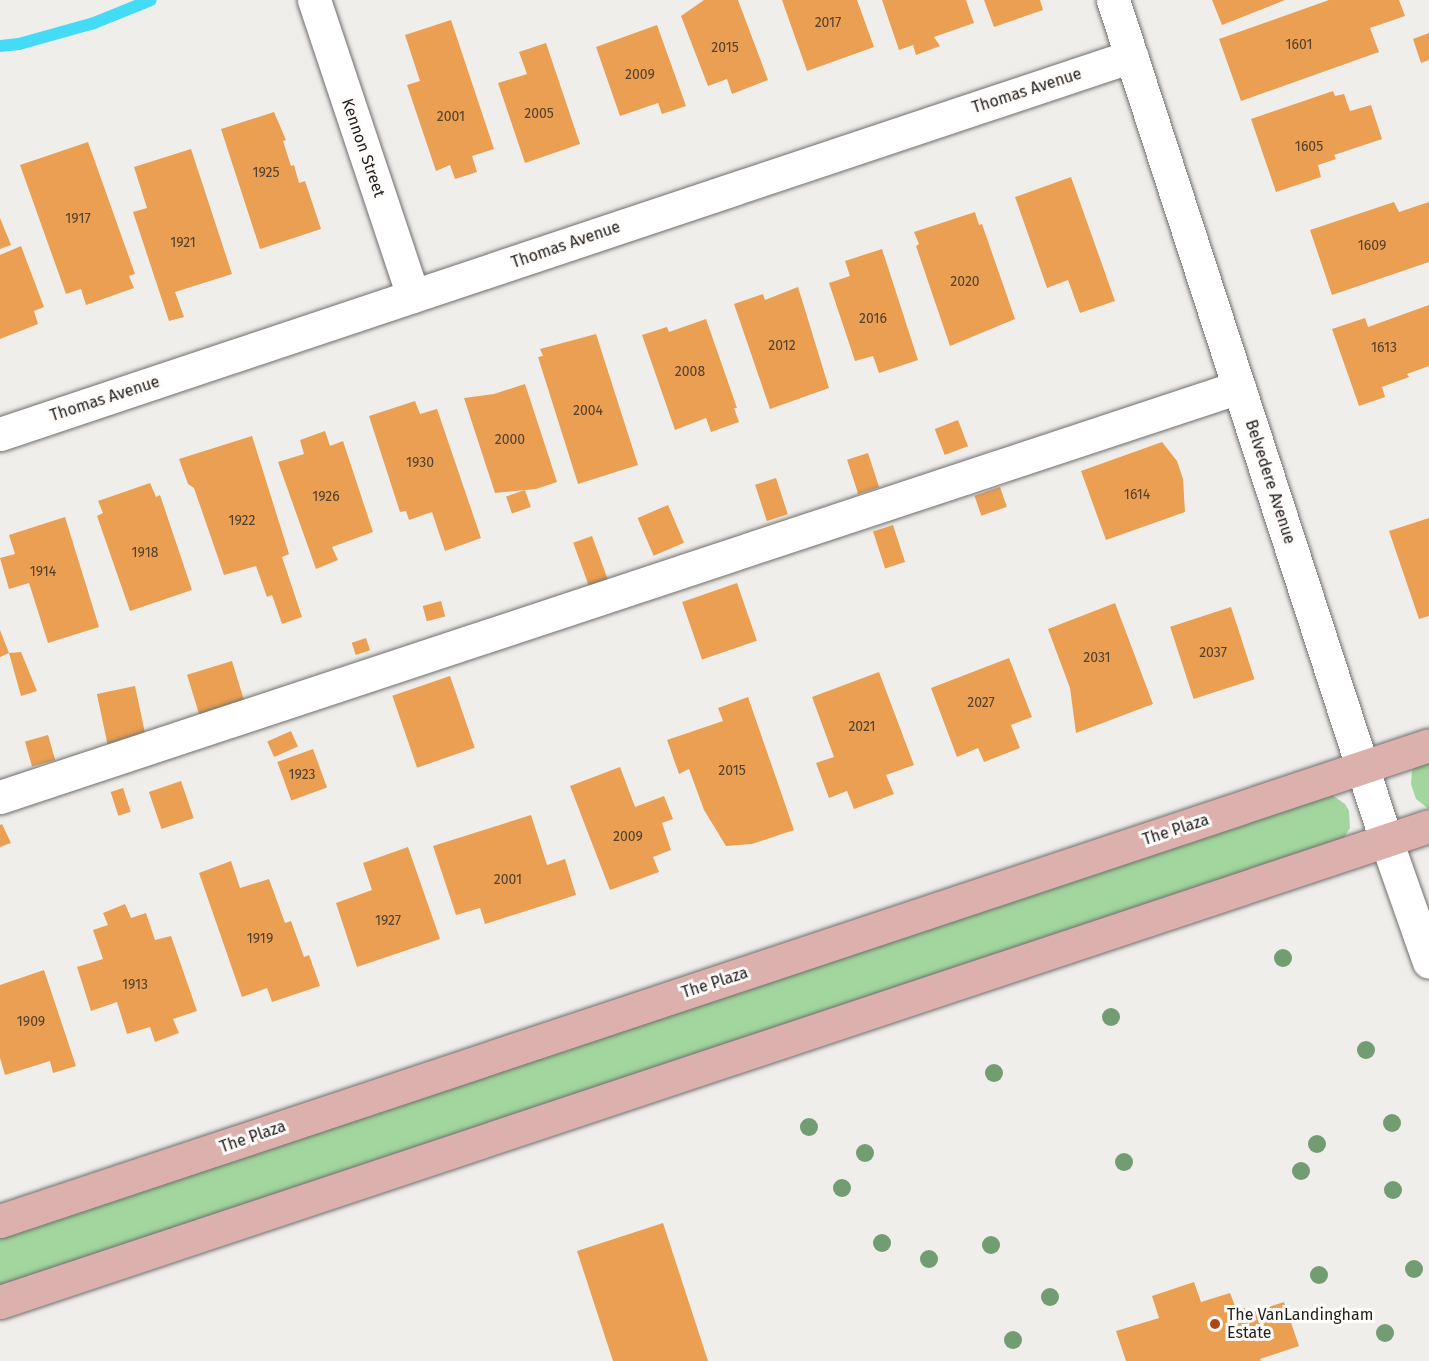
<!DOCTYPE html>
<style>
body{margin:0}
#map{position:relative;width:1429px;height:1361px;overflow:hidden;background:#f0eeeb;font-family:"Fira Sans",sans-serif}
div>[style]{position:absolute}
.green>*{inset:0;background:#a2d69e}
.stream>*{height:12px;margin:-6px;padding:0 6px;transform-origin:6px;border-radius:6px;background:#43dbf6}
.building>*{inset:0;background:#ea9f53;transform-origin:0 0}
.roads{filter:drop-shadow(0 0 2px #706e6c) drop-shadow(0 0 2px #706e6c)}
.minor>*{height:33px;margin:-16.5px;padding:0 16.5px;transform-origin:16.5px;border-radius:16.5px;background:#fff}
.major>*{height:33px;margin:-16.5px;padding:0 16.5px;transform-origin:16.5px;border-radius:16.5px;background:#dcb0ac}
.trees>*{width:18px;height:18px;margin:-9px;border-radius:50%;background:#729c71}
.dots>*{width:16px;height:16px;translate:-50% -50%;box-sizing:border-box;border:3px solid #fefbf9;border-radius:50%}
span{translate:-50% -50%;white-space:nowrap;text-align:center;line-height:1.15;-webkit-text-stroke:6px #fefbf9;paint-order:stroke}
.number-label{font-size:14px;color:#54402e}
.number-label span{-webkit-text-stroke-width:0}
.street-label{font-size:16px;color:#222121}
.poi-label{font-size:16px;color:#222121}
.left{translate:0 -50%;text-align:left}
</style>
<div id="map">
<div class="green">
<i style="clip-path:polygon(1429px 758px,1429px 809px,1416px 799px,1411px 784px,1412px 771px,1418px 763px)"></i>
<i style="clip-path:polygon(1332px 795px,1345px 804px,1349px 811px,1350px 828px,1343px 839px,0 1289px,0 1234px)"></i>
</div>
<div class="stream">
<i style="left:0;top:46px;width:19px;rotate:-6deg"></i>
<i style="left:19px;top:44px;width:78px;rotate:-15.6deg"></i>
<i style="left:94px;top:23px;width:61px;rotate:-22deg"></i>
</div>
<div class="building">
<i style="clip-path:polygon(704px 0,738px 0,768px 80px,732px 94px,727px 79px,708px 86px,681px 16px)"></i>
<i style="clip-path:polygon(782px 0,857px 0,874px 47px,807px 71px)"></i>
<i style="clip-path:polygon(882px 0,966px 0,974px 23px,934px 37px,940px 46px,916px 55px,913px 45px,899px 50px)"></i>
<i style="clip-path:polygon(984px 0,1040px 0,1043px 10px,994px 27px)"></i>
<i style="clip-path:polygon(1212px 0,1285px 0,1222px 25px)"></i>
<i style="clip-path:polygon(1329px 0,1399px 0,1405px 16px,1370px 28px,1379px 52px,1241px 101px,1219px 39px)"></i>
<i style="clip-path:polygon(451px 20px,494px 149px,472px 156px,477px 172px,455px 179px,450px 165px,436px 171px,407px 85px,420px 81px,405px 35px)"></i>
<i style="clip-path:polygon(657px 25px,686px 106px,662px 114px,658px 103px,620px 116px,596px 47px)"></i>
<i style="clip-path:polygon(1429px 33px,1429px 60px,1421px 63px,1413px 39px)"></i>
<i style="clip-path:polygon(546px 43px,580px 144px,525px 163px,498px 83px,527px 74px,519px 52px)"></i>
<i style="clip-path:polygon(1333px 91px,1335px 96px,1344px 94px,1350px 111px,1371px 105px,1382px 139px,1334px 155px,1336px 159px,1318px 165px,1321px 177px,1276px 192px,1251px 119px)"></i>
<i style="clip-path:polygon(274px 112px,286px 140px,283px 141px,291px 166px,294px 165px,299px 183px,305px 181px,321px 229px,260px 249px,221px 129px)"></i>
<i style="clip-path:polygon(88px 142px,135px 274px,129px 276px,134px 288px,86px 305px,81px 289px,66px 294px,20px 165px)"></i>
<i style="clip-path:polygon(191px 149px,232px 274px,175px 292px,184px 317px,169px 321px,133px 212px,147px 208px,134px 167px)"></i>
<i style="clip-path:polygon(1071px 177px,1115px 301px,1080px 313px,1068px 280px,1047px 288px,1015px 197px)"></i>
<i style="clip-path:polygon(1394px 202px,1399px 212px,1429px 202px,1429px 262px,1332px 295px,1310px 230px)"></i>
<i style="clip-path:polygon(975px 212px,979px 225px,982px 224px,1015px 319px,950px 346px,916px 246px,919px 244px,914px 232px)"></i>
<i style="clip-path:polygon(0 218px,11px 245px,0 249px)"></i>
<i style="clip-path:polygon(21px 246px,44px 307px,34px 311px,38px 324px,0 339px,0 255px)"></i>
<i style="clip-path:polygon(882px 249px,918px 360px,879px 373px,873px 356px,855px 361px,829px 283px,850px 276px,845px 261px)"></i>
<i style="clip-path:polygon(798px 287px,829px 388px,770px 409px,734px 304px,763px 294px,765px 300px)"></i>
<i style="clip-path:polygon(1429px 305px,1429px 366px,1407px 374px,1409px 377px,1382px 387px,1385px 397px,1359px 406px,1332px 329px,1365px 318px,1368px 327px)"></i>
<i style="clip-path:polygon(706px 319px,737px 408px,734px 408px,739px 422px,711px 432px,706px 418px,675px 430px,642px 335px,667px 327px,669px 332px)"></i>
<i style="clip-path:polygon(596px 334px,638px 465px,578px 484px,538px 357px,543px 356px,540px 349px)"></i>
<i style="clip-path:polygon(525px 384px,557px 482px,536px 489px,495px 493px,464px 398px,494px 394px)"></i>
<i style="clip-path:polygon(415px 401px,420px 414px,437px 409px,481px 538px,445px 551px,432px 512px,409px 520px,406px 511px,400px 512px,369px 416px)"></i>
<i style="left:958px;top:420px;width:28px;height:25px;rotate:69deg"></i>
<i style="clip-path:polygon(325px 431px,330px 446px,343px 441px,373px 532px,332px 547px,338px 560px,316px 569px,278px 462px,304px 454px,300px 440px)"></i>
<i style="clip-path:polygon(252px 436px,289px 554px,282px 557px,302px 617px,282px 624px,272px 595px,267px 597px,256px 566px,224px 575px,194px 488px,188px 484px,179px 459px)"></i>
<i style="clip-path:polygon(1162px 442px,1177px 461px,1183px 479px,1185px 512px,1106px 540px,1081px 471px)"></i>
<i style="left:868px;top:453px;width:36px;height:22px;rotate:72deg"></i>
<i style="left:776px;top:478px;width:38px;height:22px;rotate:72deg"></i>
<i style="clip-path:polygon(150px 483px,156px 497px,160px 495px,192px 590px,130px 611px,97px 516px,103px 513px,98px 501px)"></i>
<i style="left:1000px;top:487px;width:21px;height:27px;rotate:71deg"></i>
<i style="left:525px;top:490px;width:18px;height:20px;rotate:71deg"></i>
<i style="left:668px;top:505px;width:41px;height:33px;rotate:67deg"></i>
<i style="clip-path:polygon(65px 517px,99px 627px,48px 643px,29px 583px,9px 589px,0 558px,15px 554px,9px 535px)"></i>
<i style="clip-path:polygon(1429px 518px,1429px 616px,1419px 619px,1389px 531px)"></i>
<i style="left:893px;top:525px;width:39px;height:21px;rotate:72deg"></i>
<i style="left:592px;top:536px;width:49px;height:20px;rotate:70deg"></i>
<i style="left:737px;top:583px;width:61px;height:58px;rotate:71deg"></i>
<i style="left:441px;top:601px;width:16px;height:19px;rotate:75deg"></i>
<i style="clip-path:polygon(1115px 603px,1153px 704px,1076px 733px,1070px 688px,1048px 629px)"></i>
<i style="left:1231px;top:607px;width:76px;height:64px;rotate:72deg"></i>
<i style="clip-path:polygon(0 630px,9px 653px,0 657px)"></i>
<i style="left:366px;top:638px;width:13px;height:15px;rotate:72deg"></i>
<i style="clip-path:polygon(21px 652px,37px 691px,21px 696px,9px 653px)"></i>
<i style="clip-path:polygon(1009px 658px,1032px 717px,1011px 725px,1020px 748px,984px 762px,978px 748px,957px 757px,931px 688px)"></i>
<i style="left:232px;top:661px;width:49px;height:47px;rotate:73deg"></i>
<i style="clip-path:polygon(879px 672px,914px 765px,886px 775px,894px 794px,854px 809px,847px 791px,829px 798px,816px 763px,834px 757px,812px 697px)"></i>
<i style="left:450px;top:676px;width:76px;height:61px;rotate:71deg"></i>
<i style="left:135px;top:686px;width:57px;height:39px;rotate:78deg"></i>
<i style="clip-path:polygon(748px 697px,794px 830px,752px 844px,726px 846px,704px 810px,689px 769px,679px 774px,667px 740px,723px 721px,718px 708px)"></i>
<i style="left:291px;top:731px;width:17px;height:26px;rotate:66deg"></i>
<i style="left:48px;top:735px;width:26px;height:24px;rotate:74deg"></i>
<i style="left:313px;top:749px;width:41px;height:38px;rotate:70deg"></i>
<i style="clip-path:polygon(620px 767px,635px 807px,664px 796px,673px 819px,662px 823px,671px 850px,653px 857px,659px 872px,610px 890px,570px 786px)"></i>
<i style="left:181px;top:781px;width:39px;height:34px;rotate:71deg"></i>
<i style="left:123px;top:788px;width:25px;height:13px;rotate:72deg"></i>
<i style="clip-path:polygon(531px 815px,547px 865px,565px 859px,576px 895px,485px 924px,480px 908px,456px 915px,433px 846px)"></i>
<i style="clip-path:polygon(2px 824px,11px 843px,0 847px,0 825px)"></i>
<i style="clip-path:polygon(408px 847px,440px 939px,357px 967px,336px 903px,372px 890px,363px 863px)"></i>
<i style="clip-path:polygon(231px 861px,240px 888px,269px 879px,285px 923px,291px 921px,304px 957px,309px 955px,320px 986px,272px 1002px,267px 988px,242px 997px,199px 873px)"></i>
<i style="clip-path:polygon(125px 904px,131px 918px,146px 913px,155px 940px,171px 936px,197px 1011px,173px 1019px,179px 1033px,155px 1042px,150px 1027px,127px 1034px,117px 1002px,91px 1011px,77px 967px,103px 959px,93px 930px,108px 925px,103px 913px)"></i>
<i style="clip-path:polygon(44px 970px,76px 1066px,53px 1073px,50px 1061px,5px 1075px,0 1058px,0 985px)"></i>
<i style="clip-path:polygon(663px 1223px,708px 1361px,613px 1361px,577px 1251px)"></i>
<i style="clip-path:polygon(1194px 1282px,1201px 1302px,1230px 1293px,1237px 1311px,1245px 1308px,1247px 1314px,1284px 1302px,1299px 1346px,1260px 1359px,1261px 1361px,1126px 1361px,1116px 1331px,1159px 1318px,1152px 1296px)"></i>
</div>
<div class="roads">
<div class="minor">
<i style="left:314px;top:0;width:312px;rotate:71.5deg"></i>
<i style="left:1113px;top:0;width:883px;rotate:72deg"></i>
<i style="left:1386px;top:840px;width:129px;rotate:70.6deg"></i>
<i style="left:0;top:434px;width:1193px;rotate:-18.47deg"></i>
<i style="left:0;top:797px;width:1305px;rotate:-18.31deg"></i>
</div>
<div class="major">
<i style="left:0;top:1221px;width:1506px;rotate:-18.42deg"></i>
<i style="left:0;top:1302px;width:1506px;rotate:-18.42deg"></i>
</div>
</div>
<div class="trees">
<i style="left:1283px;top:958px"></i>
<i style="left:1111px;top:1017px"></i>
<i style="left:1366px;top:1050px"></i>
<i style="left:994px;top:1073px"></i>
<i style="left:1392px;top:1123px"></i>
<i style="left:809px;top:1127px"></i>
<i style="left:1317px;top:1144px"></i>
<i style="left:865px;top:1153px"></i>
<i style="left:1124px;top:1162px"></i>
<i style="left:1301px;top:1171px"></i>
<i style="left:842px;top:1188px"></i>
<i style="left:1393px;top:1190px"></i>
<i style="left:882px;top:1243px"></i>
<i style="left:991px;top:1245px"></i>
<i style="left:929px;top:1259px"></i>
<i style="left:1414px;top:1269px"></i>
<i style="left:1319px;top:1275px"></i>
<i style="left:1050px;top:1297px"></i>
<i style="left:1385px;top:1333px"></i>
<i style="left:1013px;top:1340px"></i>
</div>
<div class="dots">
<i style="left:1215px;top:1324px;background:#ac4913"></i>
</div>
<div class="number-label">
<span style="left:828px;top:23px">2017</span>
<span style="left:1299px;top:45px">1601</span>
<span style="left:725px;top:48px">2015</span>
<span style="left:640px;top:75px">2009</span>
<span style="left:539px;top:114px">2005</span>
<span style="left:451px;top:117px">2001</span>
<span style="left:1309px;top:147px">1605</span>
<span style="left:266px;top:173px">1925</span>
<span style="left:78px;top:219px">1917</span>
<span style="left:183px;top:243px">1921</span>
<span style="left:1372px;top:246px">1609</span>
<span style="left:965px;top:282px">2020</span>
<span style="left:873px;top:319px">2016</span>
<span style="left:782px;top:346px">2012</span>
<span style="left:1384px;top:348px">1613</span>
<span style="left:690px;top:372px">2008</span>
<span style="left:588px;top:411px">2004</span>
<span style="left:510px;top:440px">2000</span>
<span style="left:420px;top:463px">1930</span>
<span style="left:1137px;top:495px">1614</span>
<span style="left:326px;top:497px">1926</span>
<span style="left:242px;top:521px">1922</span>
<span style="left:145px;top:553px">1918</span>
<span style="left:43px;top:572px">1914</span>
<span style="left:1213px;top:653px">2037</span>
<span style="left:1097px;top:658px">2031</span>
<span style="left:981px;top:703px">2027</span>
<span style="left:862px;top:727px">2021</span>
<span style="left:732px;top:771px">2015</span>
<span style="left:302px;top:775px">1923</span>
<span style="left:628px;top:837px">2009</span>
<span style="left:508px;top:880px">2001</span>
<span style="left:388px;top:921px">1927</span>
<span style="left:260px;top:939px">1919</span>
<span style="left:135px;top:985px">1913</span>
<span style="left:31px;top:1022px">1909</span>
</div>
<div class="street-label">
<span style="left:1027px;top:91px;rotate:-18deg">Thomas Avenue</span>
<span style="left:363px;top:148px;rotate:71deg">Kennon Street</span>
<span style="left:566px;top:245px;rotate:-19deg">Thomas Avenue</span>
<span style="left:105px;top:399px;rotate:-18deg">Thomas Avenue</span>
<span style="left:1270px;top:482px;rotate:72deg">Belvedere Avenue</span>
<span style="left:1176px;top:830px;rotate:-18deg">The Plaza</span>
<span style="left:715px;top:983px;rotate:-18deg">The Plaza</span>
<span style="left:253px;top:1137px;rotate:-19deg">The Plaza</span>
</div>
<div class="poi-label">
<span class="left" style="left:1227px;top:1324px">The VanLandingham<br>Estate</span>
</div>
</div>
